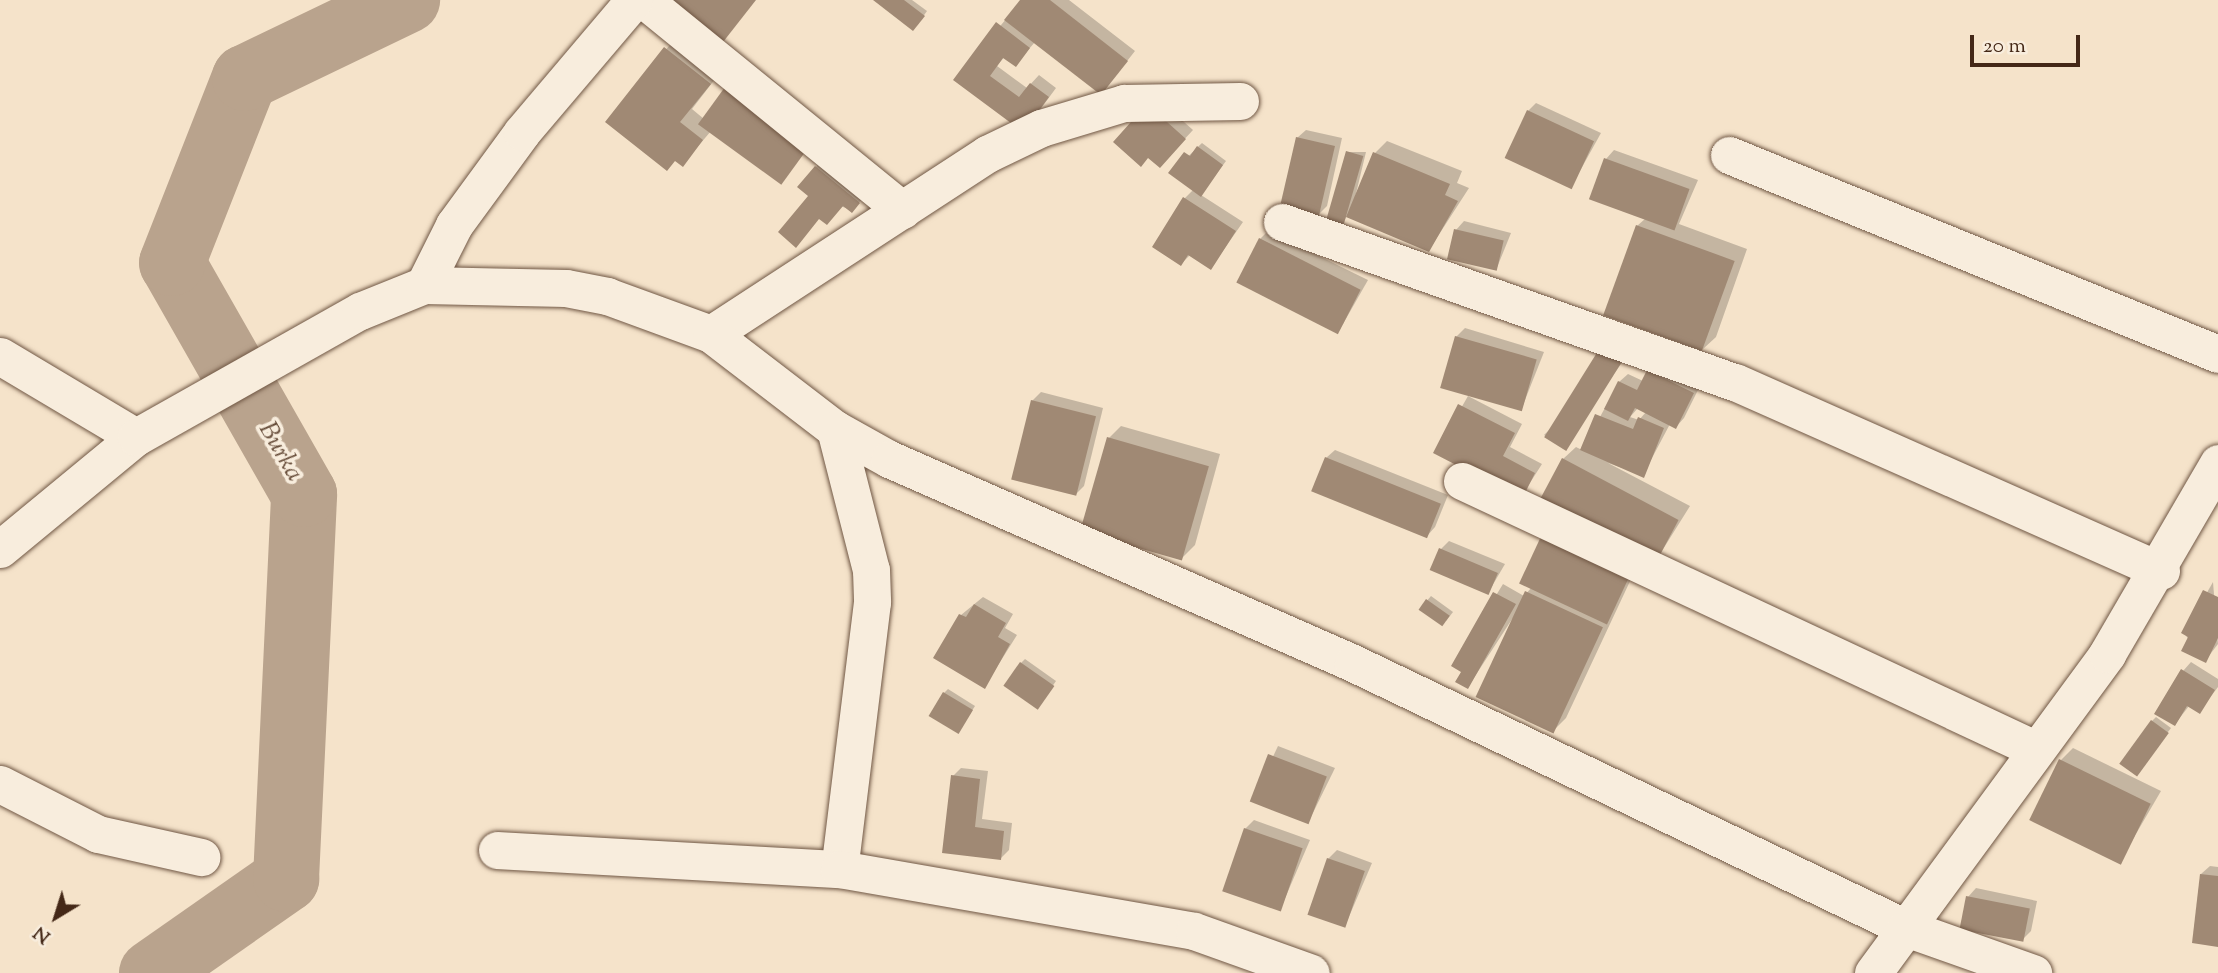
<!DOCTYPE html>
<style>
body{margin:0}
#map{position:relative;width:2218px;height:973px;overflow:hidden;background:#f5e3ca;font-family:"Sorts Mill Goudy",serif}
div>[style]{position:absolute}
.shadow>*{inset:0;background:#0003}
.river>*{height:66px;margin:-33px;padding:0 33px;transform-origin:33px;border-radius:33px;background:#b9a38d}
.building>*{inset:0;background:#a08974;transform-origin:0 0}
.roads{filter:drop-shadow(0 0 2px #705744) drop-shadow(0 0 2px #705744)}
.street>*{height:37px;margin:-18.5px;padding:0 18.5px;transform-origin:18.5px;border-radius:18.5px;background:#f8eddd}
span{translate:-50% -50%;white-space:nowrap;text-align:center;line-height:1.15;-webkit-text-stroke:7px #f8eddd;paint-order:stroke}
.water-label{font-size:26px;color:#674d3a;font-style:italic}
.north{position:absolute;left:21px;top:882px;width:70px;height:70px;-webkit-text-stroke:5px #f8eddd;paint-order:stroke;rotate:218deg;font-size:19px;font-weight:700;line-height:28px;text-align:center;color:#442817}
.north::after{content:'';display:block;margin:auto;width:24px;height:32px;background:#442817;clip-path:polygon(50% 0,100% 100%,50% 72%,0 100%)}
.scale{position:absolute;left:1970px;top:35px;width:110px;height:32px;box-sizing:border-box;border:4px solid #442817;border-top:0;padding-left:9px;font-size:21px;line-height:24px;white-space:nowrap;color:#442817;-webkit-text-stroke:5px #f8eddd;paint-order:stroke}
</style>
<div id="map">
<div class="shadow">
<i style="clip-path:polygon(876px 0,912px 0,927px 11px,917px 25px)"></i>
<i style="clip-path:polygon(1022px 0,1069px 0,1135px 51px,1109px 84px,1035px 42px,1016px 64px,1005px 56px,997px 66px,1027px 88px,1039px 75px,1056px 88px,1031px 122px,955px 80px)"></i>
<i style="clip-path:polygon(678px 35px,722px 70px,692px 109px,704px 119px,815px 139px,780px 183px,711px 131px,683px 164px,607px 122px)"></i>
<i style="clip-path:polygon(1156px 97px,1193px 130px,1168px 157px,1149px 157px)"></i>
<i style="clip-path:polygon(1536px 103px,1601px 133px,1571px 187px,1528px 111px)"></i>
<i style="clip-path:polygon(1306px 130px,1342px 138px,1327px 206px,1319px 214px,1297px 138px)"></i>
<i style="clip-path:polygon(1387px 141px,1462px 171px,1457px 183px,1469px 188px,1429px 250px,1347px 216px,1342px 224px,1347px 152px,1366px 152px,1353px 206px,1375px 153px)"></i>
<i style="clip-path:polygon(1202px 143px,1226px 161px,1201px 195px,1243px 222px,1211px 268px,1190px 255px,1181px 264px,1185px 198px,1194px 189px,1171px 173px)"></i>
<i style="clip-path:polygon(1614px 150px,1698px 180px,1679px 224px,1747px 249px,1716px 337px,1703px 349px,1637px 226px,1646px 218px,1606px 159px)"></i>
<i style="clip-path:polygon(824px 158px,867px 194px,852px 210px,810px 196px,816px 167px)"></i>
<i style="clip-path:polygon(1464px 221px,1511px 233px,1496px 270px,1456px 230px)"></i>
<i style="clip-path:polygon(1268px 231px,1368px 280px,1339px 331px,1260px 239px)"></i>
<i style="clip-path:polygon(1465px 328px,1544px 352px,1521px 410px,1456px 337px)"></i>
<i style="clip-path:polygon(1632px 348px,1563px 448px,1544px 435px)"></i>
<i style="clip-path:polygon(evenodd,1648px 371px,1701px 384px,1684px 418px,1676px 427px,1670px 424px,1643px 475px,1608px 463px,1690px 506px,1655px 562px,1563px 459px,1576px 447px,1582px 450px,1619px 382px,1628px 374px,1643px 381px,1648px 371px,1638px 408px,1646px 412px,1639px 420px,1630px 417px,1638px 408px)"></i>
<i style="clip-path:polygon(1041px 392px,1103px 408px,1084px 486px,1075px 495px,1032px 401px)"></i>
<i style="clip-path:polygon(1468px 396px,1522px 424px,1510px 447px,1542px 464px,1521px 497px,1436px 452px)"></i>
<i style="clip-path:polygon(1121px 426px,1220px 454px,1195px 545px,1182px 558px,1109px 438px)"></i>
<i style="clip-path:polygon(1335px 450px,1448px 495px,1435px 527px,1427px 536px,1326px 458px)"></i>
<i style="clip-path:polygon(1449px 541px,1505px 564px,1488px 593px,1441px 549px)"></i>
<i style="clip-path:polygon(1639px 562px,1566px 718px,1553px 731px,1516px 613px,1468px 687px,1463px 671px,1453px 666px,1503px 584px,1524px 596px,1532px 587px)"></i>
<i style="clip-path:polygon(2213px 582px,2218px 644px,2205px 661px,2184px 633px)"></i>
<i style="clip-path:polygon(1431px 596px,1453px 612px,1446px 621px,1420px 609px)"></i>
<i style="clip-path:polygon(983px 597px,1013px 614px,1005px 628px,1017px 635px,985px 686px,961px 615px)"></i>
<i style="clip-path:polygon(1025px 659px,1056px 681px,1040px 704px,1021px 663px)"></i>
<i style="clip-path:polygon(2191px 662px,2218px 679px,2218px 687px,2199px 712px,2189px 706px,2175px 724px,2183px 671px)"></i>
<i style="clip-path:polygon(948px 689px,975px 706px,961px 728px,944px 693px)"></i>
<i style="clip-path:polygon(2156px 717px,2171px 728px,2139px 770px,2152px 721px)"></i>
<i style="clip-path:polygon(1278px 746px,1335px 768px,1308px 823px,1252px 801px)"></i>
<i style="clip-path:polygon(2073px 748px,2161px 791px,2119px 863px,2061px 760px)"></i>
<i style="clip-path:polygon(961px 768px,988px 771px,982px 819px,1012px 823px,1009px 850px,1000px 859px,944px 852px,953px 776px)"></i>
<i style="clip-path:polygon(1254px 820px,1310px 840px,1280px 910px,1245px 829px)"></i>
<i style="clip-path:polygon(1337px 850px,1372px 863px,1345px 926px,1328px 859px)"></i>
<i style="clip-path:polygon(2210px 866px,2218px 867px,2218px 945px,2201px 874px)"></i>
<i style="clip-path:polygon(1976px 888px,2037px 901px,2031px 931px,2022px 940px,1968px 897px)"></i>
</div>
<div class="river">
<i style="left:152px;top:973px;width:164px;rotate:-35deg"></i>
<i style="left:286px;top:879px;width:385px;rotate:-87.3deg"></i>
<i style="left:304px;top:494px;width:266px;rotate:-119.7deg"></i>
<i style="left:172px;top:263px;width:199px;rotate:-68.5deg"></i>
<i style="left:245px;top:78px;width:180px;rotate:-25.7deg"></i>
</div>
<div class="building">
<i style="clip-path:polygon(657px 0,756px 0,716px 51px)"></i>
<i style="clip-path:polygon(873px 0,904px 0,925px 16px,913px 31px)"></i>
<i style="clip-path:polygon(1020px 0,1050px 0,1128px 61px,1101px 95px,1004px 20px)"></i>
<i style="clip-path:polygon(996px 22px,1030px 48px,1016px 67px,1003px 58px,990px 76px,1019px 97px,1030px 83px,1049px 97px,1023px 132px,953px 80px)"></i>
<i style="clip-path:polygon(664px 47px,711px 84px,680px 122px,703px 140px,683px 167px,675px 161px,667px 171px,605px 122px)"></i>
<i style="left:725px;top:87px;width:103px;height:46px;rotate:36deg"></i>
<i style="clip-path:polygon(1147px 104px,1186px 139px,1160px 168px,1148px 158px,1141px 167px,1113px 142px)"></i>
<i style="left:1527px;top:110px;width:74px;height:53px;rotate:25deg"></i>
<i style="left:1296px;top:137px;width:40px;height:73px;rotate:13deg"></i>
<i style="clip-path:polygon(1197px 146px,1223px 165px,1201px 197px,1168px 173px,1184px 152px,1190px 156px)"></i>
<i style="left:1346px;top:151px;width:18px;height:72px;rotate:16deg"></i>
<i style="clip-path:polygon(1373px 152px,1450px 184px,1445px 195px,1458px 201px,1429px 252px,1346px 217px)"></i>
<i style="left:1604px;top:158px;width:91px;height:44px;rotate:20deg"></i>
<i style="clip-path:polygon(815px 166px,860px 203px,852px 213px,843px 206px,827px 225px,819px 219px,796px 248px,778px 232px,808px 196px,797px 187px)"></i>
<i style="clip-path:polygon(1183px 197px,1236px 231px,1211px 270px,1188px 255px,1181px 266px,1152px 247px)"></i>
<i style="left:1636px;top:225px;width:105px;height:96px;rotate:20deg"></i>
<i style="left:1454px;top:229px;width:51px;height:31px;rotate:13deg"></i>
<i style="left:1259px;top:238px;width:114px;height:50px;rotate:27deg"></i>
<i style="left:1455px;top:336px;width:85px;height:54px;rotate:16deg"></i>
<i style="left:1603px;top:343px;width:26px;height:111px;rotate:32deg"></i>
<i style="clip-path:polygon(1647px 370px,1694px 393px,1676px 429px,1635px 408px,1628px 421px,1604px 409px,1618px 381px,1637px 390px)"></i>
<i style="left:1031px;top:400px;width:67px;height:82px;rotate:14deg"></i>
<i style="clip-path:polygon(1458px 404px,1515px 433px,1503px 456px,1535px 473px,1522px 499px,1433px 453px)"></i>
<i style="clip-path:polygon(1595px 414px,1633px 429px,1638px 417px,1664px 428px,1644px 478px,1580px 450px)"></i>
<i style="left:1107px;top:437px;width:106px;height:98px;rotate:16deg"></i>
<i style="left:1325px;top:457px;width:125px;height:37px;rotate:22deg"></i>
<i style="left:1562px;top:458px;width:132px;height:51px;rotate:28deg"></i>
<i style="left:1544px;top:530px;width:97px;height:59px;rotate:25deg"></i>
<i style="left:1439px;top:548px;width:64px;height:24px;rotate:23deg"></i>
<i style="clip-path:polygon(2203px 590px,2218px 597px,2218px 638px,2206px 663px,2181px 651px,2188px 637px,2181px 633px)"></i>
<i style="left:1525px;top:591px;width:86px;height:117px;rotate:25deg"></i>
<i style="clip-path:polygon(1493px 592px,1516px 604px,1468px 689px,1455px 682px,1461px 672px,1451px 666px)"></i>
<i style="left:1426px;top:599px;width:29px;height:13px;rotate:35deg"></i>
<i style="clip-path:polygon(974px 604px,1006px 623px,998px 637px,1010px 644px,985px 689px,933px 658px,959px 614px,966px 617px)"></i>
<i style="left:1020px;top:662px;width:42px;height:29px;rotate:35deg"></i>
<i style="clip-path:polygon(2181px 669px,2215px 690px,2200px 714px,2187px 706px,2175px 726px,2154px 714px)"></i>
<i style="left:943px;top:692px;width:35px;height:28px;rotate:31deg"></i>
<i style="left:2151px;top:720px;width:22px;height:54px;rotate:36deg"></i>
<i style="left:1268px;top:754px;width:63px;height:51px;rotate:21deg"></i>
<i style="left:2059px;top:759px;width:102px;height:68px;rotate:26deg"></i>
<i style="clip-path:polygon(951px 775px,980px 779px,975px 827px,1004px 831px,1001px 860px,942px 853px)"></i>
<i style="left:1244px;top:828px;width:62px;height:67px;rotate:19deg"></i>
<i style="left:1327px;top:858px;width:40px;height:60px;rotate:19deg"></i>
<i style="clip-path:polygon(2200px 874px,2218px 876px,2218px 947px,2192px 943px)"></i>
<i style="left:1966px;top:896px;width:65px;height:34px;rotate:11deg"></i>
</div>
<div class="roads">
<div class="street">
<i style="left:644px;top:0;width:333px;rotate:39.1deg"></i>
<i style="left:1729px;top:155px;width:528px;rotate:22.14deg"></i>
<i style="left:1282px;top:222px;width:480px;rotate:19.5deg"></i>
<i style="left:1735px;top:382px;width:466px;rotate:23.9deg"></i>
<i style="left:424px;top:285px;width:67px;rotate:-63.4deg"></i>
<i style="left:454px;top:225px;width:115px;rotate:-53.8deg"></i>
<i style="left:522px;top:132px;width:173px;rotate:-49.7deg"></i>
<i style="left:711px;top:334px;width:330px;rotate:-33.1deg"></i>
<i style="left:987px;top:154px;width:60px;rotate:-25.7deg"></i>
<i style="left:1041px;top:128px;width:87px;rotate:-16.8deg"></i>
<i style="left:1124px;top:103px;width:116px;rotate:-1deg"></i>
<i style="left:0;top:356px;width:158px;rotate:30.8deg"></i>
<i style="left:835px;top:429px;width:146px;rotate:75.7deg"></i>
<i style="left:871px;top:570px;width:32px;rotate:88deg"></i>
<i style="left:872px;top:602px;width:269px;rotate:97deg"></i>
<i style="left:1462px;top:481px;width:633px;rotate:25.07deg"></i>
<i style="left:0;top:549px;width:176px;rotate:-39.5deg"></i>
<i style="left:136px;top:437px;width:257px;rotate:-29.4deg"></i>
<i style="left:360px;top:311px;width:69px;rotate:-22.1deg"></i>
<i style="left:424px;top:285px;width:142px;rotate:1.2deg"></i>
<i style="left:566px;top:288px;width:42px;rotate:11deg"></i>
<i style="left:607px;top:296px;width:111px;rotate:20.1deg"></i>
<i style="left:711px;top:334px;width:156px;rotate:37.5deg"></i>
<i style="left:835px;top:429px;width:62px;rotate:29.1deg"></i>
<i style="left:889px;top:459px;width:507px;rotate:23.73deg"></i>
<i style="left:1353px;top:663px;width:613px;rotate:25.6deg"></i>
<i style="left:1906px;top:928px;width:135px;rotate:19.5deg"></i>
<i style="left:0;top:784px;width:110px;rotate:27deg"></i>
<i style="left:98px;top:834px;width:106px;rotate:12.6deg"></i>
<i style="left:497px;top:850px;width:343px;rotate:3.2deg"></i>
<i style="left:839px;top:869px;width:360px;rotate:9.9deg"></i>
<i style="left:1194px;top:931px;width:124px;rotate:19.7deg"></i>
<i style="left:1873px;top:973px;width:396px;rotate:-53.7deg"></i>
<i style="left:2107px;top:654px;width:221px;rotate:-59.8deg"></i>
</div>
</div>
<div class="water-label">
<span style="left:280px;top:452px;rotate:60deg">Burka</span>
</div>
<div class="north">N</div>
<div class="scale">20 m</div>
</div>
